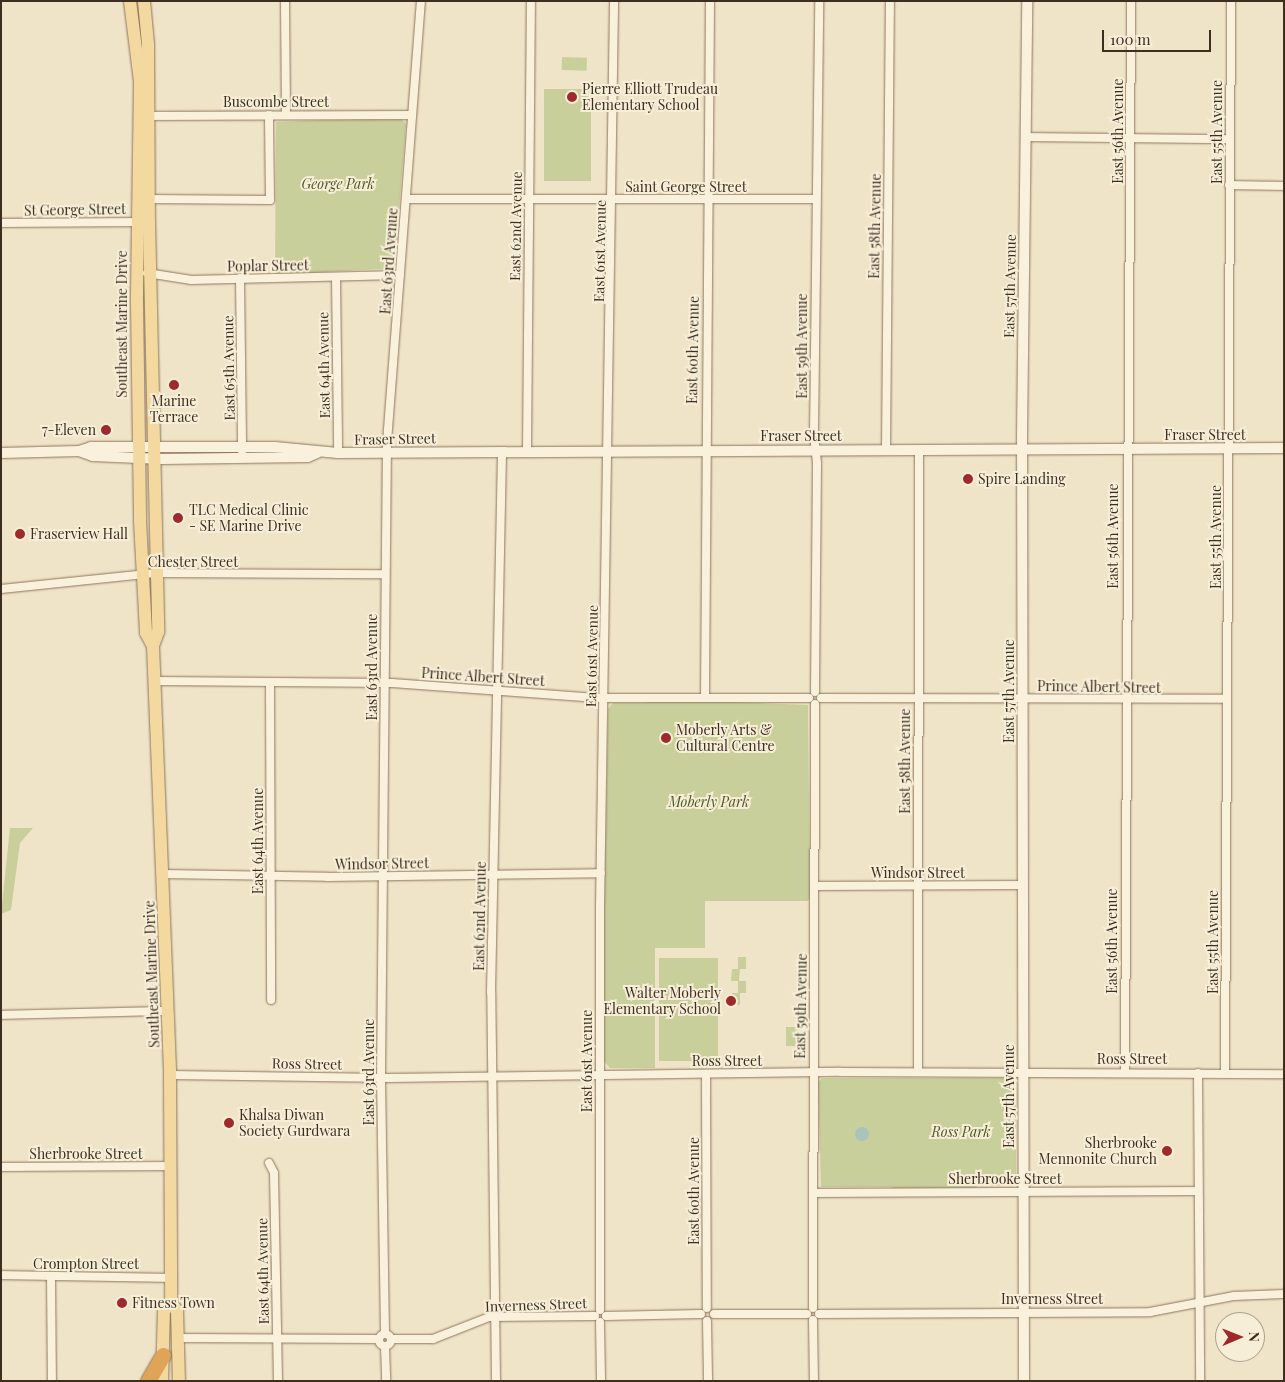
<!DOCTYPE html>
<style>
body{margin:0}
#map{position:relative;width:1285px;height:1382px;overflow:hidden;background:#f0e4c8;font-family:"Playfair Display",serif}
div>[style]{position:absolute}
.green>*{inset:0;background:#c9cf9b;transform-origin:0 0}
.water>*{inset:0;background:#a9c4bc}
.round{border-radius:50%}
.roads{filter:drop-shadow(0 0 1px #8d765c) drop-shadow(0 0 1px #8d765c)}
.minor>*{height:8px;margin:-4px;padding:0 4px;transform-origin:4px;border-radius:4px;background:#faf1dc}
.minor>.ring{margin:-4px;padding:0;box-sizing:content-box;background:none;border:8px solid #faf1dc;border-radius:50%}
.tertiary>*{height:10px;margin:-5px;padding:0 5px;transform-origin:5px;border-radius:5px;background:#faf1dc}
.primary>*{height:12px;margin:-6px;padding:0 6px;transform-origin:6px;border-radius:6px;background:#f3d9a0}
.motorway>*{height:15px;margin:-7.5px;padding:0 7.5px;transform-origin:7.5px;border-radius:7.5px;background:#e0a458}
.dots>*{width:14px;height:14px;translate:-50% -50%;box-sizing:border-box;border:2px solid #f7eed8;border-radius:50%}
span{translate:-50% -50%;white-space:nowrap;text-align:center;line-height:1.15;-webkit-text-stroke:4px #f7eed8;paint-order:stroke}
.poi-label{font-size:14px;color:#3d2e20}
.left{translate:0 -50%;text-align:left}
.right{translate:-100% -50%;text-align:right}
.street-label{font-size:14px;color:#3d2e20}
.park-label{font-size:14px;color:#4d5a26;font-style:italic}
.frame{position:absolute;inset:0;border:2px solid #3d2e20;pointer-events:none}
.north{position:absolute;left:1215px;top:1312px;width:50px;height:50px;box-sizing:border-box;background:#f7eed8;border:1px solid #ada18e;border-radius:50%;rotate:89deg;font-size:14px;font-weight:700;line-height:20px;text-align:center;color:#3d2e20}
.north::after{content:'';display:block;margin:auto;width:18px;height:22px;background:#9e2a2b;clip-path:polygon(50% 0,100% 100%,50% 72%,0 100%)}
.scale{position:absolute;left:1102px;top:30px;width:109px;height:22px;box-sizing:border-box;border:2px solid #3d2e20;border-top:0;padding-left:6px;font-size:15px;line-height:18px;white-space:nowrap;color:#3d2e20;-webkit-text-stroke:4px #f7eed8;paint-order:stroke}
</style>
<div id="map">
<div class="green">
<i style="left:562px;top:57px;width:25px;height:13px;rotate:2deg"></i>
<i style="left:544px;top:89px;width:47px;height:92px"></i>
<i style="clip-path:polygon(400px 117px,406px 124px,394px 268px,275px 275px,276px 122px)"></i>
<i style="clip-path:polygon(656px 699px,808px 705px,810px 898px,808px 901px,705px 901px,705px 948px,655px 948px,655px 1068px,610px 1068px,603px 1060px,602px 1038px,608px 709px,613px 703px,645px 703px)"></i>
<i style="clip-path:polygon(10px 828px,33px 828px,20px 843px,11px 910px,1px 914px)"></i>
<i style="clip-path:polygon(738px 957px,746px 957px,746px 969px,740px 969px,739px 981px,746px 981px,746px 993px,740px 993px,740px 1005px,732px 1005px,732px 993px,738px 993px,738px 981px,731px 981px,732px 969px,738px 969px)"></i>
<i style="left:659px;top:958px;width:59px;height:103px"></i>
<i style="left:786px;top:1027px;width:13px;height:19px"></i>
<i style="clip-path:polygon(822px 1078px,1016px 1078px,1016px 1185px,978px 1186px,971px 1190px,893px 1191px,892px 1187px,821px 1187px,818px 1082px)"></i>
</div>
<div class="water">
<i class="round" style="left:855px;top:1127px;width:14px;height:14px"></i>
</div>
<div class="roads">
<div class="minor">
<i style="left:285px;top:1px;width:114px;rotate:89.5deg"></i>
<i style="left:146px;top:116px;width:266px;rotate:-0.2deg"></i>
<i style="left:1026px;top:137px;width:204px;rotate:0.6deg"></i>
<i style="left:1229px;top:185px;width:55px;rotate:1deg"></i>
<i style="left:147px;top:199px;width:123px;rotate:0.5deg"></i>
<i style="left:270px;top:200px;width:85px;rotate:-90.7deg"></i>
<i style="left:406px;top:199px;width:410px"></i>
<i style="left:1px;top:223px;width:141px;rotate:-0.4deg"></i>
<i style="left:147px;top:273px;width:45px;rotate:9deg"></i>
<i style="left:191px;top:280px;width:209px;rotate:-1.4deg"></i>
<i style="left:336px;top:277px;width:176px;rotate:89.3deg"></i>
<i style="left:240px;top:278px;width:173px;rotate:89.3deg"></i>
<i style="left:886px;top:450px;width:449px;rotate:-89.5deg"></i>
<i style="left:527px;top:451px;width:450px;rotate:-89.5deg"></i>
<i style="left:1px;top:589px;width:157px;rotate:-5.9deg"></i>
<i style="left:157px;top:573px;width:228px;rotate:0.3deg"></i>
<i style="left:155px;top:681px;width:237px;rotate:0.5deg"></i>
<i style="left:392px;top:683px;width:206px;rotate:4.2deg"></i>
<i style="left:597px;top:698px;width:212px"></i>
<i style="left:270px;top:682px;width:318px;rotate:89.8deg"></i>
<i style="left:815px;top:692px;width:229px;rotate:-89.5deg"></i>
<i style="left:817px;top:463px;width:29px;rotate:-96deg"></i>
<i style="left:814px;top:434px;width:433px;rotate:-89.3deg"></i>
<i style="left:705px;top:698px;width:697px;rotate:-89.59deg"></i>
<i style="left:821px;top:698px;width:406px;rotate:0.1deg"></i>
<i style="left:163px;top:874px;width:164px;rotate:1deg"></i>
<i style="left:327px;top:877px;width:274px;rotate:-0.8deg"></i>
<i style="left:815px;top:886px;width:207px;rotate:-0.3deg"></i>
<i style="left:1px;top:1015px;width:167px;rotate:-1.4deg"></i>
<i style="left:1125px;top:1071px;width:1070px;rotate:-89.68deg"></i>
<i style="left:918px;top:1072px;width:622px;rotate:-89.91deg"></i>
<i style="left:1198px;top:1073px;width:308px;rotate:89.6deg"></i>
<i style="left:1225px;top:1073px;width:1072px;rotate:-89.68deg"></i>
<i style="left:706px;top:1074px;width:234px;rotate:89.8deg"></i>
<i style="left:170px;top:1075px;width:219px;rotate:0.8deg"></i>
<i style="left:389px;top:1078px;width:452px;rotate:-0.8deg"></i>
<i style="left:841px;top:1072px;width:443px;rotate:0.3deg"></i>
<i style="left:269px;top:1163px;width:11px;rotate:63deg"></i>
<i style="left:274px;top:1173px;width:208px;rotate:88.9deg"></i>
<i style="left:1px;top:1167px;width:170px;rotate:-0.3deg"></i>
<i style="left:813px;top:1193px;width:385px;rotate:-0.3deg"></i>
<i style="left:1px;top:1275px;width:170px;rotate:1deg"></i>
<i style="left:51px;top:1276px;width:105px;rotate:89.5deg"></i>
<i style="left:813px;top:1308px;width:604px;rotate:-89.81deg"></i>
<i style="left:600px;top:1310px;width:403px;rotate:-90deg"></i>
<i style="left:600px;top:907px;width:906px;rotate:-89.11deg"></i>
<i style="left:714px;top:1314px;width:93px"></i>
<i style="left:819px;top:1314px;width:331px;rotate:-0.3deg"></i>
<i style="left:1150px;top:1312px;width:86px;rotate:-10.8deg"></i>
<i style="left:1234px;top:1296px;width:50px;rotate:-2.3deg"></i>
<i style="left:606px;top:1316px;width:95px;rotate:-1.2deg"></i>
<i style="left:813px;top:1320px;width:61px;rotate:89.1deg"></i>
<i style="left:707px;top:1321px;width:60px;rotate:89deg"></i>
<i style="left:600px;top:1322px;width:59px;rotate:89deg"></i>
<i style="left:385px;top:1333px;width:255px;rotate:-90.9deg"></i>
<i style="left:381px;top:1078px;width:636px;rotate:-89.46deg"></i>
<i style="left:387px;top:442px;width:442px;rotate:-85.6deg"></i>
<i class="ring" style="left:379px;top:1334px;width:4px;height:4px"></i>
<i style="left:178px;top:1338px;width:201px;rotate:0.3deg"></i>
<i style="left:391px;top:1339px;width:42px"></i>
<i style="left:433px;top:1339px;width:60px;rotate:-21.4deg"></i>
<i style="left:489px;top:1317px;width:106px;rotate:-0.5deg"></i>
<i style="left:385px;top:1346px;width:35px;rotate:88deg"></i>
<i style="left:496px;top:1381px;width:389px;rotate:-90.7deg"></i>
<i style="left:491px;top:992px;width:540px;rotate:-88.83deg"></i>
</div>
<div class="tertiary">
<i style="left:79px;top:451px;width:15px;rotate:20deg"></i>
<i style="left:93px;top:456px;width:69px;rotate:2.5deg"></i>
<i style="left:162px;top:459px;width:146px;rotate:-0.8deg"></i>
<i style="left:308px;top:457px;width:10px;rotate:-24deg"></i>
<i style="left:1px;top:453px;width:78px;rotate:-1.5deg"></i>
<i style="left:79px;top:451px;width:13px;rotate:-18deg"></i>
<i style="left:91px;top:447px;width:184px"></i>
<i style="left:275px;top:447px;width:63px;rotate:5.4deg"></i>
<i style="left:338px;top:453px;width:946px;rotate:-0.3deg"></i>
<i style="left:1024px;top:1381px;width:945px;rotate:-90.12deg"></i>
<i style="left:1022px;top:436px;width:435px;rotate:-89.3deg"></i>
</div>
<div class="primary">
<i style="left:130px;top:1px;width:81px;rotate:82.9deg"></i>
<i style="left:140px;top:81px;width:221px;rotate:90.8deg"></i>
<i style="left:137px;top:302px;width:219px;rotate:89.2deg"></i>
<i style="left:140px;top:521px;width:112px;rotate:86.9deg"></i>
<i style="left:146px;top:633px;width:15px;rotate:62deg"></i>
<i style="left:144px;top:1px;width:43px;rotate:84.7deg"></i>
<i style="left:148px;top:44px;width:177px;rotate:89.7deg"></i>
<i style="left:149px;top:221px;width:411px;rotate:88.7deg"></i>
<i style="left:158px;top:632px;width:15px;rotate:110deg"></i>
<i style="left:153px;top:646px;width:429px;rotate:87.7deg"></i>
<i style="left:170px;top:1075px;width:227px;rotate:89.7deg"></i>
<i style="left:171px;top:1302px;width:11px;rotate:56deg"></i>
<i style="left:177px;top:1311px;width:70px;rotate:88.4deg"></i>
<i style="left:162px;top:1381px;width:70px;rotate:-88.4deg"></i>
<i style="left:164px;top:1311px;width:11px;rotate:-52deg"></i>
</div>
<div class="motorway">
<i style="left:148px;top:1381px;width:30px;rotate:-60deg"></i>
</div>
</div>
<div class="dots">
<i style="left:572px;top:97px;background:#9e2a2b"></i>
<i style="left:174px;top:385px;background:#9e2a2b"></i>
<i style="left:106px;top:430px;background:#9e2a2b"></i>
<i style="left:968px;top:479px;background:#9e2a2b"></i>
<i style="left:178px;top:518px;background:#9e2a2b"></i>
<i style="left:20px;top:534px;background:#9e2a2b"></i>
<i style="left:666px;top:738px;background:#9e2a2b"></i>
<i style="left:731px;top:1001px;background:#9e2a2b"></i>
<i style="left:229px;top:1123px;background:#9e2a2b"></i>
<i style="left:1167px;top:1151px;background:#9e2a2b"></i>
<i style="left:122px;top:1303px;background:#9e2a2b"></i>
</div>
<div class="poi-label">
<span class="left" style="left:582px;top:97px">Pierre Elliott Trudeau<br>Elementary School</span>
<span style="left:174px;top:409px">Marine<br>Terrace</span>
<span class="right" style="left:96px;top:430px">7-Eleven</span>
<span class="left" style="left:978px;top:479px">Spire Landing</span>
<span class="left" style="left:189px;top:518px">TLC Medical Clinic<br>- SE Marine Drive</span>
<span class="left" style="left:30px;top:534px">Fraserview Hall</span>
<span class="left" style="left:676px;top:738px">Moberly Arts &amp;<br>Cultural Centre</span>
<span class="right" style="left:721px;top:1001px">Walter Moberly<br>Elementary School</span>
<span class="left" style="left:239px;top:1123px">Khalsa Diwan<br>Society Gurdwara</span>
<span class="right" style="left:1157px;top:1151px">Sherbrooke<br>Mennonite Church</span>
<span class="left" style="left:132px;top:1303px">Fitness Town</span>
</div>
<div class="street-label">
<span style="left:276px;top:102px">Buscombe Street</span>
<span style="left:1118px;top:131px;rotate:-90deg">East 56th Avenue</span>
<span style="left:1217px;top:132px;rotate:-90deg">East 55th Avenue</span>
<span style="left:686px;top:187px">Saint George Street</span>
<span style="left:75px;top:210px;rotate:-1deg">St George Street</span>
<span style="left:516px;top:226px;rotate:-89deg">East 62nd Avenue</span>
<span style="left:875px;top:226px;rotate:-89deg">East 58th Avenue</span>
<span style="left:600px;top:251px;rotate:-89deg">East 61st Avenue</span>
<span style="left:389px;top:261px;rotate:-86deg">East 63rd Avenue</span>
<span style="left:268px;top:266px;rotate:-1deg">Poplar Street</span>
<span style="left:1010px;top:286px;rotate:-89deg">East 57th Avenue</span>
<span style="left:122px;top:324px;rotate:-90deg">Southeast Marine Drive</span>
<span style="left:802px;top:346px;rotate:-90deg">East 59th Avenue</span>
<span style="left:693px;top:350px;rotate:-89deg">East 60th Avenue</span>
<span style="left:324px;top:365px;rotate:-91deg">East 64th Avenue</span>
<span style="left:229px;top:368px;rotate:-91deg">East 65th Avenue</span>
<span style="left:1205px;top:435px">Fraser Street</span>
<span style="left:801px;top:436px">Fraser Street</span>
<span style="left:395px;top:439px;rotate:-1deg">Fraser Street</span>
<span style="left:1113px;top:536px;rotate:-90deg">East 56th Avenue</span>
<span style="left:1216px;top:537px;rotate:-90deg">East 55th Avenue</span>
<span style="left:193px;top:562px">Chester Street</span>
<span style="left:592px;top:656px;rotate:-89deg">East 61st Avenue</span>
<span style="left:372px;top:667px;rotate:-90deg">East 63rd Avenue</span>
<span style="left:483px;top:677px;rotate:4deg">Prince Albert Street</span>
<span style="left:1099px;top:687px;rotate:1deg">Prince Albert Street</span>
<span style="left:1009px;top:691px;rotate:-90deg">East 57th Avenue</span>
<span style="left:905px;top:761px;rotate:-90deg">East 58th Avenue</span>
<span style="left:258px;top:841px;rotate:-90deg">East 64th Avenue</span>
<span style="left:382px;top:864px;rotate:-1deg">Windsor Street</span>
<span style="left:918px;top:873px">Windsor Street</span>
<span style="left:480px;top:916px;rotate:-89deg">East 62nd Avenue</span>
<span style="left:1112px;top:941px;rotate:-90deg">East 56th Avenue</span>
<span style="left:1213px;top:942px;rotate:-90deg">East 55th Avenue</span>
<span style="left:152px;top:974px;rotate:-92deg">Southeast Marine Drive</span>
<span style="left:801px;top:1006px;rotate:-89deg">East 59th Avenue</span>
<span style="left:1132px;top:1059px">Ross Street</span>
<span style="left:587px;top:1061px;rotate:-90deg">East 61st Avenue</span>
<span style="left:727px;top:1061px">Ross Street</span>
<span style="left:307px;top:1064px;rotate:1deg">Ross Street</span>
<span style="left:369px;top:1072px;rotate:-90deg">East 63rd Avenue</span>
<span style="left:1009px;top:1096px;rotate:-90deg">East 57th Avenue</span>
<span style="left:86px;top:1154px">Sherbrooke Street</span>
<span style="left:1005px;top:1179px">Sherbrooke Street</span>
<span style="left:694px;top:1191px;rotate:-90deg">East 60th Avenue</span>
<span style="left:86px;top:1264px">Crompton Street</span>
<span style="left:263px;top:1271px;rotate:-91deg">East 64th Avenue</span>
<span style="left:1052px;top:1299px">Inverness Street</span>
<span style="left:536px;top:1305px;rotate:-2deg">Inverness Street</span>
</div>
<div class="park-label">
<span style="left:338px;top:184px">George Park</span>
<span style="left:709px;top:802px">Moberly Park</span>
<span style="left:961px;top:1132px">Ross Park</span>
</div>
<div class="frame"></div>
<div class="north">N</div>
<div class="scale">100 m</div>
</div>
